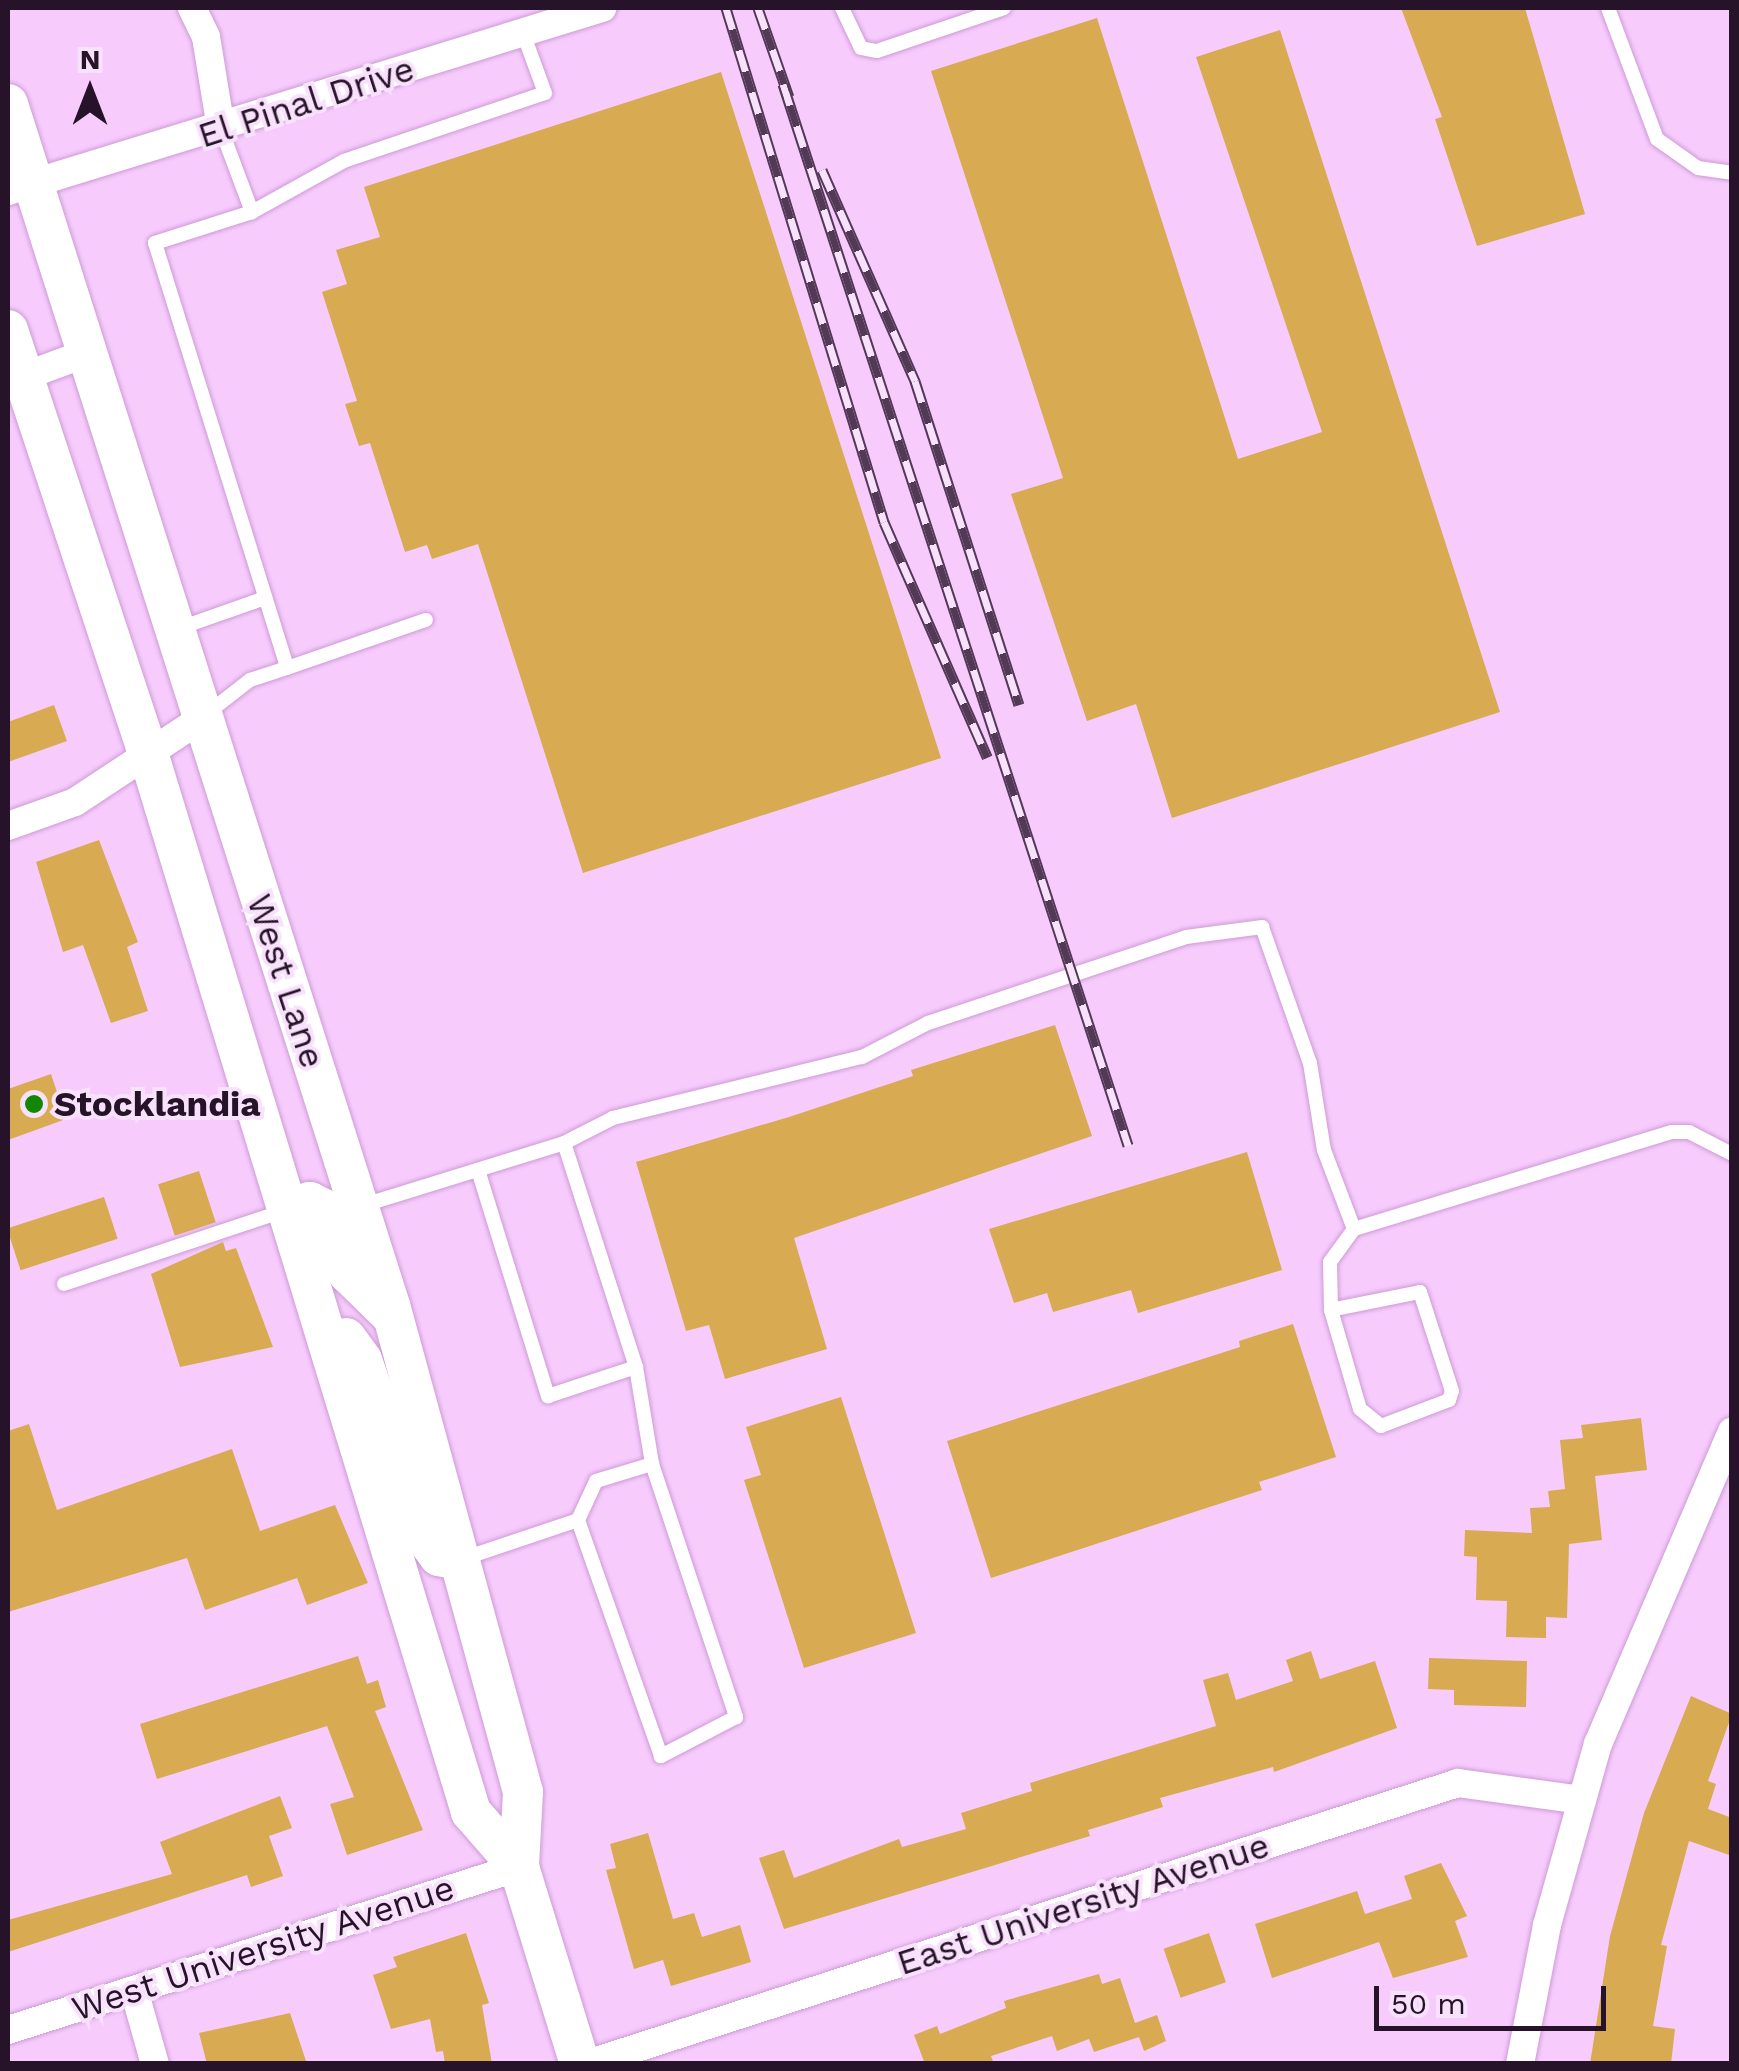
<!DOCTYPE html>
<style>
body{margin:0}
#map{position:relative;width:1739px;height:2071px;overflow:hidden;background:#f7ccfd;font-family:"Work Sans",sans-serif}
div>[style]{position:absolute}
.building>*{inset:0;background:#d8aa51;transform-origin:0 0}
.roads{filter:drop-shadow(0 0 2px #ce9ad5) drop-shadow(0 0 2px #ce9ad5)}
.service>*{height:14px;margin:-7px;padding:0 7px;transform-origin:7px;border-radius:7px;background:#fff}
.minor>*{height:28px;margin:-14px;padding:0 14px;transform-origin:14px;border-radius:14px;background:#fff}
.secondary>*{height:40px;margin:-20px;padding:0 20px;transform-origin:20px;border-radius:20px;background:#fff}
.rail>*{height:11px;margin-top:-5.5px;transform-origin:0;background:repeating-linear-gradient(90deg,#f8e2fb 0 22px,#523956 0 44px);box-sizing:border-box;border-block:2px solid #523956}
.dots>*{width:28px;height:28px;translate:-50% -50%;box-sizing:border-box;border:5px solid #f8e2fb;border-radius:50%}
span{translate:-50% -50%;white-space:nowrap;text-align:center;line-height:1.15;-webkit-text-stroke:8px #f8e2fb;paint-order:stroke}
.street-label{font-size:35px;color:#261229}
.poi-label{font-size:35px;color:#261229;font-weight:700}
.left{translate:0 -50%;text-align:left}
.frame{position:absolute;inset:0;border:10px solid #261229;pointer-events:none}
.north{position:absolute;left:40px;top:40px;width:100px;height:100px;-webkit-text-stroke:8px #f8e2fb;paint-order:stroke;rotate:0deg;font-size:28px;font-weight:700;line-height:40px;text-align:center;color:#261229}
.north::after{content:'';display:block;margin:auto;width:35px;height:45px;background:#261229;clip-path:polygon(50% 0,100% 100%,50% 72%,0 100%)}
.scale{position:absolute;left:1374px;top:1986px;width:232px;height:45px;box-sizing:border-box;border:5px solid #261229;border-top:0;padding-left:12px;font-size:30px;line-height:35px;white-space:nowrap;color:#261229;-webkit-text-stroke:8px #f8e2fb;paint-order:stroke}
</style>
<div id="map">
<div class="building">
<i style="clip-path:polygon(1401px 8px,1525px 8px,1585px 214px,1477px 246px,1435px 119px,1442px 117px)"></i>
<i style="clip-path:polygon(1097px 18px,1238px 459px,1322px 432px,1196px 57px,1280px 30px,1500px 712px,1172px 818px,1136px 704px,1087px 721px,1011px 494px,1063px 478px,931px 71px)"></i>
<i style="clip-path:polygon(721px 72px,941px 758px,583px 873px,478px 544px,432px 559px,427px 545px,405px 552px,370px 443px,359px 446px,345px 404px,357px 401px,322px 292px,347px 284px,336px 250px,380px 237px,364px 187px)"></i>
<i style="clip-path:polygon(54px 705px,67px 741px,8px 762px,8px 722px)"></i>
<i style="clip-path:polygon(99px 840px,138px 942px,127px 947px,148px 1011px,111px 1023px,83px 945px,63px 952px,36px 862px)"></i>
<i style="clip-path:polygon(1055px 1025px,1092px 1136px,794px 1238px,827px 1349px,725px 1379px,709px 1325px,686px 1331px,636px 1162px,789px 1117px,913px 1076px,911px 1070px)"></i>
<i style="clip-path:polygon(51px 1074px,66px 1119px,8px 1140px,8px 1089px)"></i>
<i style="clip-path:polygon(1247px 1152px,1282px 1270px,1138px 1313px,1131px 1290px,1053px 1312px,1047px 1293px,1014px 1303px,989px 1229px)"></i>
<i style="left:199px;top:1171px;width:54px;height:43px;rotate:72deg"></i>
<i style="left:104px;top:1197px;width:44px;height:102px;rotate:72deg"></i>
<i style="clip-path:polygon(223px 1242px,226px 1251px,236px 1248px,273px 1347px,180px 1367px,151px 1274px)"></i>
<i style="clip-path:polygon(1293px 1324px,1336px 1457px,1259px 1482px,1262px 1490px,991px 1578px,947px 1441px,1240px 1347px,1239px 1341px)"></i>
<i style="clip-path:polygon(841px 1397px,916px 1633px,804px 1668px,744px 1480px,761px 1475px,746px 1427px)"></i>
<i style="clip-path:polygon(1641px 1418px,1647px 1470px,1595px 1476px,1602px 1540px,1569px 1544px,1567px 1618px,1546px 1617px,1546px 1638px,1506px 1637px,1507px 1601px,1476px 1600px,1477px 1557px,1464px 1556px,1465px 1530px,1532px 1533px,1530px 1508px,1550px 1507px,1548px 1491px,1565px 1489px,1560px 1440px,1583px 1438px,1581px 1425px)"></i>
<i style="clip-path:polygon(29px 1424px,57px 1510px,232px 1449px,260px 1531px,335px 1505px,368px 1583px,307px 1605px,297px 1578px,205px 1610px,187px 1558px,8px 1612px,8px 1431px)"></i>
<i style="clip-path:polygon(1311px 1651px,1320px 1679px,1375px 1661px,1397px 1728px,1274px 1772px,1273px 1767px,1160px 1798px,1163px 1807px,1088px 1830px,1090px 1836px,784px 1929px,759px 1858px,784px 1850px,794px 1878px,899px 1839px,902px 1847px,966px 1829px,961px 1813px,1032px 1791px,1030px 1783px,1216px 1726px,1203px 1680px,1228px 1673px,1236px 1700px,1293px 1681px,1286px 1660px)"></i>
<i style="clip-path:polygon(358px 1656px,367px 1684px,378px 1680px,386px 1707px,375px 1711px,423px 1830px,347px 1855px,330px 1804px,354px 1797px,327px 1726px,157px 1779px,140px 1724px)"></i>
<i style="clip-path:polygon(1429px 1658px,1527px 1661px,1526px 1707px,1454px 1705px,1454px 1690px,1428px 1689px)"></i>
<i style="clip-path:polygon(1691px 1696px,1732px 1714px,1708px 1781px,1716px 1784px,1708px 1809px,1732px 1818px,1732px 1856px,1689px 1841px,1661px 1945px,1667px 1946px,1653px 2026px,1675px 2029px,1671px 2064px,1590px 2064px,1610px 1936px,1644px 1813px)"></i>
<i style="clip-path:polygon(280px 1796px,292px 1828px,269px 1836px,283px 1876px,251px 1887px,247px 1875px,8px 1952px,8px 1920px,172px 1874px,160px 1842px)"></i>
<i style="clip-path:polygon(648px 1833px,673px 1919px,694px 1913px,702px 1937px,740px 1925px,751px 1962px,671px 1986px,663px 1960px,634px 1969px,606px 1870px,616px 1868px,610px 1844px)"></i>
<i style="clip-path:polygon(1441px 1863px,1467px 1916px,1455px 1921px,1468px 1957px,1393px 1978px,1379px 1942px,1272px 1978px,1255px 1924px,1357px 1891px,1365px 1914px,1412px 1899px,1404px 1876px)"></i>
<i style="clip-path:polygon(466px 1933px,489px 2003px,482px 2005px,492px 2064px,445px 2064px,443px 2051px,436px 2052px,430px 2019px,391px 2029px,373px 1975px,397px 1967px,393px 1957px)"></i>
<i style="left:1209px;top:1933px;width:52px;height:48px;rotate:71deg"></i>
<i style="clip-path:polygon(1099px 1974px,1102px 1984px,1120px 1978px,1135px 2023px,1157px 2015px,1166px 2041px,1144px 2051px,1139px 2037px,1094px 2052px,1089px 2039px,1057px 2051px,1052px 2036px,991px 2056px,994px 2064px,925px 2064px,914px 2035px,937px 2026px,940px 2034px,1006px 2008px,1004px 2001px)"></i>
<i style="clip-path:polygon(290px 2013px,307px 2064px,207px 2064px,199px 2033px)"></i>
</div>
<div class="roads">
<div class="service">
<i style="left:842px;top:8px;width:44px;rotate:64.6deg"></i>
<i style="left:861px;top:48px;width:16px;rotate:11deg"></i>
<i style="left:877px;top:51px;width:134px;rotate:-18.7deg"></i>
<i style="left:1608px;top:8px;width:140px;rotate:69.5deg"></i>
<i style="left:1657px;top:139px;width:50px;rotate:35.3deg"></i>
<i style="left:1698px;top:168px;width:34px;rotate:8deg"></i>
<i style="left:221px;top:129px;width:89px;rotate:69.5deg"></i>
<i style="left:252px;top:212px;width:102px;rotate:162.3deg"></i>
<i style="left:155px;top:243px;width:445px;rotate:72.7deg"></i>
<i style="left:287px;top:668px;width:147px;rotate:-19.1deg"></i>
<i style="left:252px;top:212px;width:105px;rotate:-29deg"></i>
<i style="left:344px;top:161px;width:212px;rotate:-18.7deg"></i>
<i style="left:545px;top:93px;width:64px;rotate:-110.1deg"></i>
<i style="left:177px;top:629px;width:93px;rotate:-19.4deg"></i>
<i style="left:205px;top:715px;width:57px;rotate:-37.9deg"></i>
<i style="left:250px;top:680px;width:39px;rotate:-18deg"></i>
<i style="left:478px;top:1170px;width:237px;rotate:72.8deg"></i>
<i style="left:548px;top:1396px;width:93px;rotate:-18.2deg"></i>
<i style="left:636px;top:1367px;width:235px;rotate:-107.8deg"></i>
<i style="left:364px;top:1205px;width:209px;rotate:-17.2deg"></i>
<i style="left:564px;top:1143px;width:55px;rotate:-27deg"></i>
<i style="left:613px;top:1118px;width:256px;rotate:-13.8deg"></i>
<i style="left:862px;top:1057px;width:74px;rotate:-27.3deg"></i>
<i style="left:928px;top:1023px;width:272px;rotate:-18.4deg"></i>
<i style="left:1186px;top:937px;width:77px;rotate:-7.5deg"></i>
<i style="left:1262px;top:927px;width:144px;rotate:70.6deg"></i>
<i style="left:1310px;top:1063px;width:88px;rotate:80.9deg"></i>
<i style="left:1324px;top:1150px;width:85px;rotate:69.2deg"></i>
<i style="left:1354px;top:1229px;width:41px;rotate:126deg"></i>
<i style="left:1330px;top:1262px;width:48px;rotate:88.8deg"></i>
<i style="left:1331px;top:1310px;width:103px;rotate:73.7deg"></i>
<i style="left:1360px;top:1409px;width:27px;rotate:39deg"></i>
<i style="left:1381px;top:1426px;width:73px;rotate:-20.9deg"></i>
<i style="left:1449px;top:1400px;width:9px;rotate:-72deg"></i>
<i style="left:1452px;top:1391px;width:104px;rotate:-107.9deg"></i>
<i style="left:1420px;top:1292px;width:91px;rotate:168.6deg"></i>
<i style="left:1354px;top:1229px;width:332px;rotate:-17deg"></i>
<i style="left:1672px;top:1132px;width:17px"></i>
<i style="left:1689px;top:1132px;width:48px;rotate:27.1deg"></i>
<i style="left:64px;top:1284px;width:231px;rotate:-18.4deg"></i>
<i style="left:636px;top:1367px;width:98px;rotate:80.6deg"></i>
<i style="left:465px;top:1558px;width:119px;rotate:-18.6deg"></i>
<i style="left:578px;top:1520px;width:43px;rotate:-65.2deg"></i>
<i style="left:596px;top:1481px;width:59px;rotate:-16.9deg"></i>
<i style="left:652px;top:1464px;width:267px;rotate:71.6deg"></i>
<i style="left:736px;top:1717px;width:85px;rotate:152.5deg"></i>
<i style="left:661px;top:1756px;width:250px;rotate:-109.4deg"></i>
</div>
<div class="minor">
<i style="left:192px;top:8px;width:32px;rotate:64deg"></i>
<i style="left:206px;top:37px;width:93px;rotate:80.7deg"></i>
<i style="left:8px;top:191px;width:622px;rotate:-17.12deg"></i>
<i style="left:9px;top:382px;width:83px;rotate:-20.4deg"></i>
<i style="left:8px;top:826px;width:71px;rotate:-19.7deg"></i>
<i style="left:75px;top:802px;width:151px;rotate:-33.4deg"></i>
<i style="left:134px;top:1990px;width:77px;rotate:74.2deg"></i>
<i style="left:8px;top:2030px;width:536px;rotate:-17.69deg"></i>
<i style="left:587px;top:2064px;width:915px;rotate:-17.88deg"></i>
<i style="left:1458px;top:1783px;width:125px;rotate:7.8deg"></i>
<i style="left:1520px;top:2064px;width:142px;rotate:-79deg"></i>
<i style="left:1547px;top:1925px;width:188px;rotate:-74.3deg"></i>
<i style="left:1598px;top:1744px;width:340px;rotate:-66.8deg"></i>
</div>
<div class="secondary">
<i style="left:8px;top:104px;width:1260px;rotate:72.36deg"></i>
<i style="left:390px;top:1305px;width:505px;rotate:74.72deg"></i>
<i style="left:523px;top:1792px;width:75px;rotate:93.1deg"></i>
<i style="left:519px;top:1867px;width:206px;rotate:72.8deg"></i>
<i style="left:8px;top:330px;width:449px;rotate:71.7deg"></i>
<i style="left:149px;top:756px;width:1104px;rotate:73.04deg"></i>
<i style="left:471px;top:1812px;width:73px;rotate:48.9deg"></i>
<i style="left:288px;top:1209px;width:23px;rotate:-18deg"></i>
<i style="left:310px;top:1202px;width:18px;rotate:27deg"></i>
<i style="left:326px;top:1210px;width:67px;rotate:70.8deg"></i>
<i style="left:348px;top:1273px;width:59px;rotate:44.3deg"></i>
<i style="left:346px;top:1338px;width:27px;rotate:54deg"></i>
<i style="left:362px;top:1360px;width:182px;rotate:71.1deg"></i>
<i style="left:421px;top:1532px;width:30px;rotate:53deg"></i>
<i style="left:439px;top:1556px;width:20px;rotate:11deg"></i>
</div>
</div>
<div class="rail">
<i style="left:726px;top:8px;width:538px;rotate:72.91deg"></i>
<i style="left:884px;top:522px;width:257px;rotate:66.3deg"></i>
<i style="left:758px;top:8px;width:94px;rotate:70.8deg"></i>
<i style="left:783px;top:84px;width:1116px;rotate:71.99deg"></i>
<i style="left:822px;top:170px;width:231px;rotate:66.2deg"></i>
<i style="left:915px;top:381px;width:340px;rotate:72.2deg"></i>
</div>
<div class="dots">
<i style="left:34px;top:1104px;background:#138705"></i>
</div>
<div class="street-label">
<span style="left:306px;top:102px;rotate:-18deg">El Pinal Drive</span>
<span style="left:286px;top:981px;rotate:72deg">West Lane</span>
<span style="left:1083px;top:1904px;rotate:-18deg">East University Avenue</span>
<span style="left:263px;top:1948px;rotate:-18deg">West University Avenue</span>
</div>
<div class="poi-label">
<span class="left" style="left:54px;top:1104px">Stocklandia</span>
</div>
<div class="frame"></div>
<div class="north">N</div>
<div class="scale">50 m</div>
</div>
